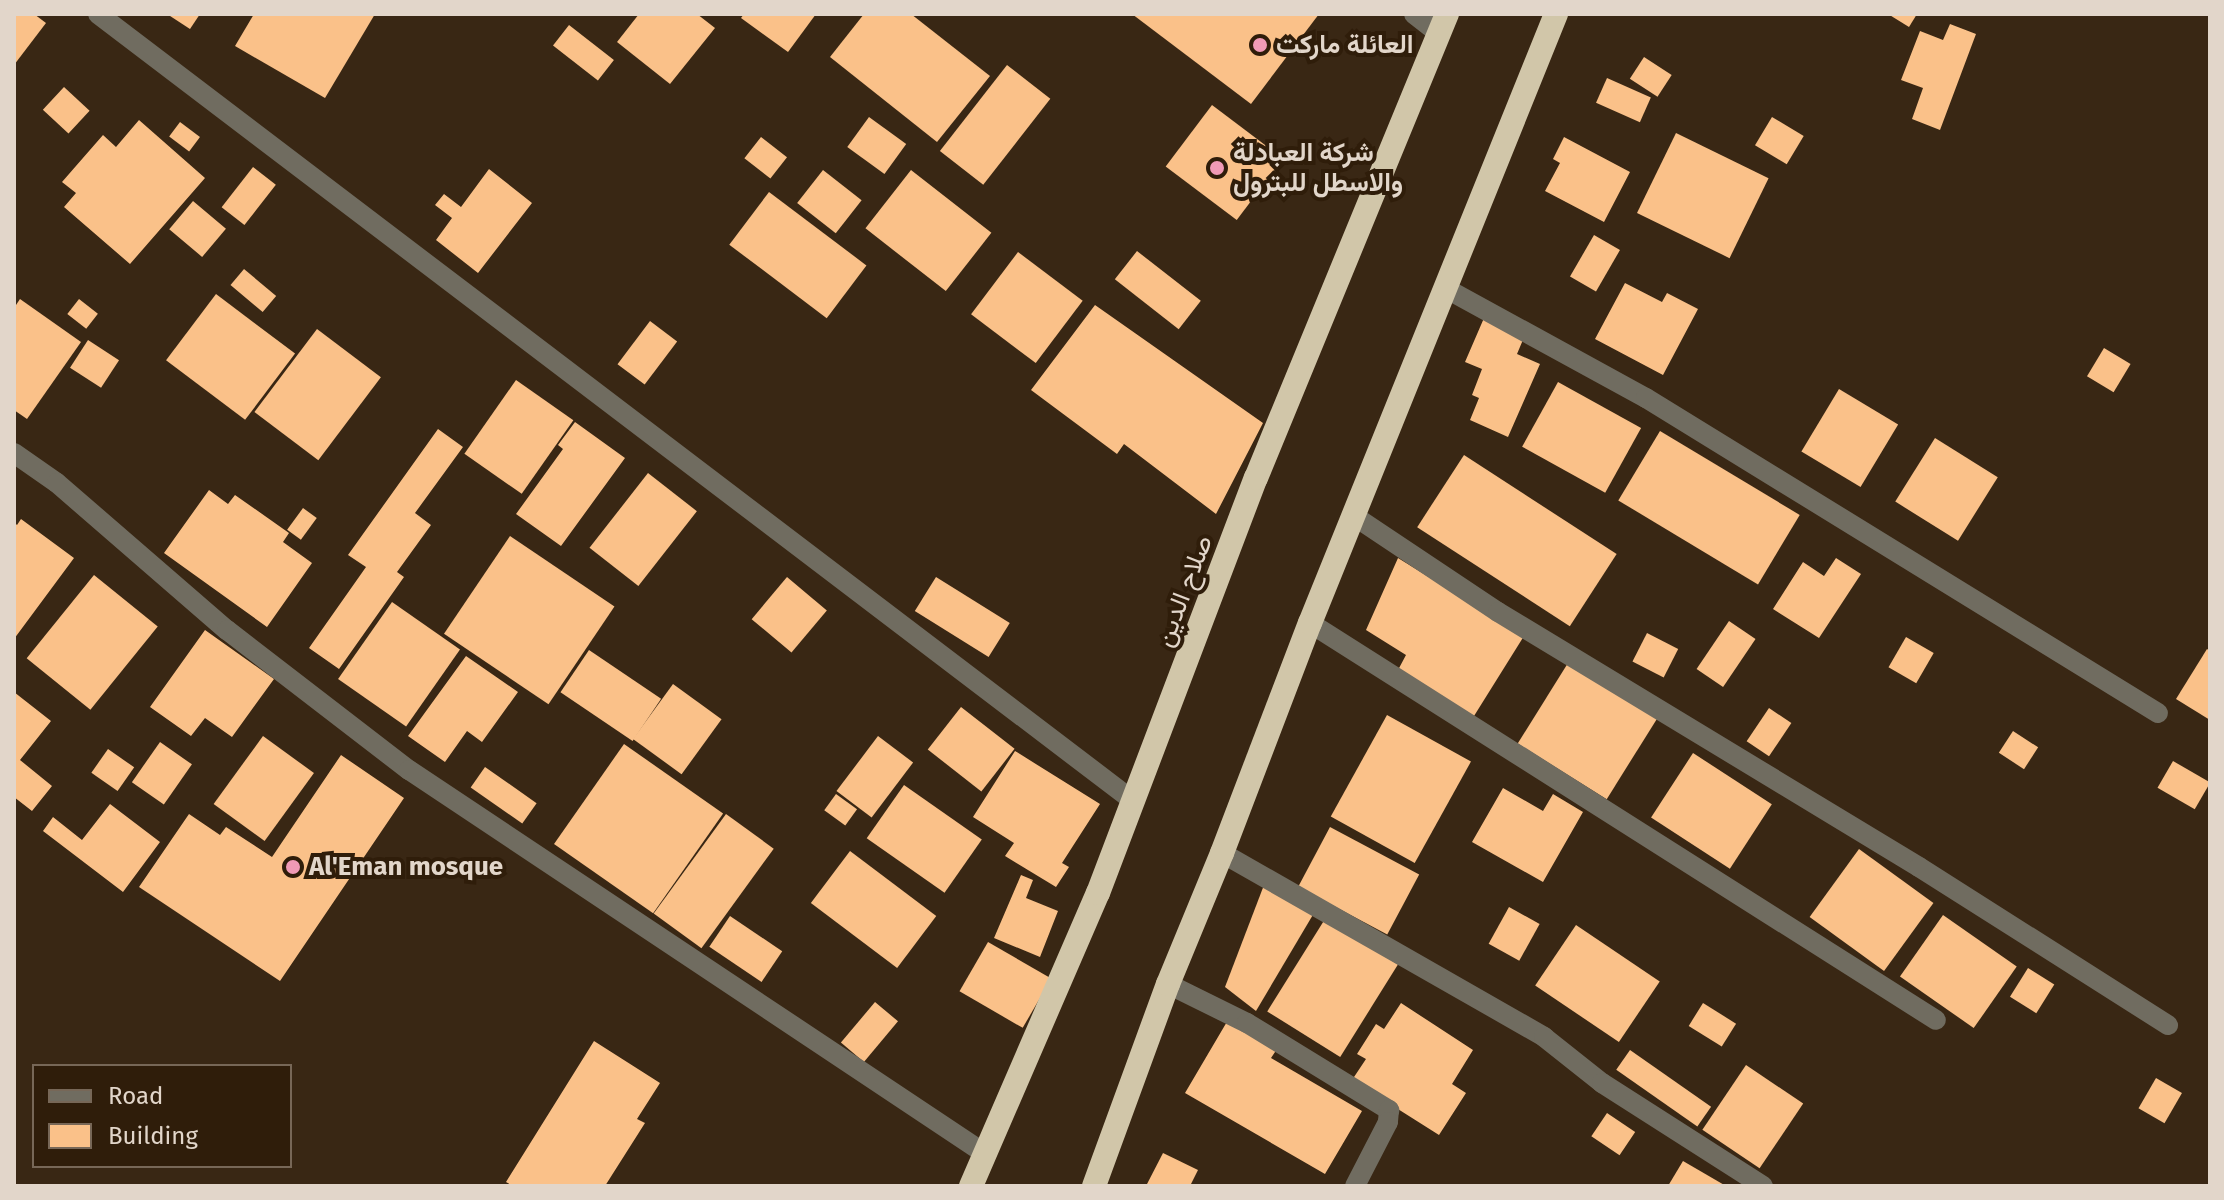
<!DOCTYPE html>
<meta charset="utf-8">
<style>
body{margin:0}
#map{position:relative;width:2224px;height:1200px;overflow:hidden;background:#392714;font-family:"Fira Sans",Vazirmatn,sans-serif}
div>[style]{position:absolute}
.building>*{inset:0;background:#fac189;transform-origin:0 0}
.minor>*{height:20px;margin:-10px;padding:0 10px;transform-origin:10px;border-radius:10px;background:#706c60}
.highway>*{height:24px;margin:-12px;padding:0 12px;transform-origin:12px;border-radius:12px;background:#d1c6a9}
.dots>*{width:22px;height:22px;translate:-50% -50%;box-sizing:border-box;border:4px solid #2f1d0a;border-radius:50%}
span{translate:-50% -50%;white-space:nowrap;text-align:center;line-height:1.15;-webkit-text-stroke:8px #2f1d0a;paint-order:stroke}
.poi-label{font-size:26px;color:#e2d6ca;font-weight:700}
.left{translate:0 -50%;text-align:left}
.street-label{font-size:26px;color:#e2d6ca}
.frame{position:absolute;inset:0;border:16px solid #e2d6ca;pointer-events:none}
.legend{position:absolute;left:32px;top:1064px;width:260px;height:104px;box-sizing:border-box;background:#2f1d0a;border:2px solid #776757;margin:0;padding:10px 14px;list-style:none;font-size:24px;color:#e2d6ca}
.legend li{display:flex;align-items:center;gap:16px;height:40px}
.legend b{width:40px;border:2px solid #776757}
</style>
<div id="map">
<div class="building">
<i style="clip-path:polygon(14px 14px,34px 14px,46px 23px,14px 65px)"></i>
<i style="clip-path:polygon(167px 14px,200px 14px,190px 29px)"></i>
<i style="clip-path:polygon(254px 14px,375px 14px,325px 98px,235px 46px)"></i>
<i style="clip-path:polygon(639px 14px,697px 14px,715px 28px,670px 84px,617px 42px)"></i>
<i style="clip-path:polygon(744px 14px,816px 14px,788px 52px,741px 18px)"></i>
<i style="clip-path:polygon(864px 14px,911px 14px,990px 76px,937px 142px,830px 57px)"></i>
<i style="clip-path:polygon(1132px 14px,1319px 14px,1251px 104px)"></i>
<i style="clip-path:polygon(1888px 14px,1917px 14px,1909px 27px)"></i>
<i style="clip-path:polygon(1950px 24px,1976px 34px,1940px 130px,1912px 119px,1923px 88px,1901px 80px,1920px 31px,1943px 40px)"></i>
<i style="left:569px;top:25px;width:57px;height:26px;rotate:38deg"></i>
<i style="left:1644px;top:57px;width:33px;height:26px;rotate:33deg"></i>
<i style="left:1007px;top:65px;width:55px;height:109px;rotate:38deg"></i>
<i style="left:1607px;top:78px;width:48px;height:27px;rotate:24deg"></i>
<i style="left:64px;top:87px;width:35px;height:31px;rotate:43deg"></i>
<i style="left:1212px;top:105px;width:89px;height:77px;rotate:37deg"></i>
<i style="left:869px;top:117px;width:46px;height:37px;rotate:36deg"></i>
<i style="left:1772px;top:117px;width:37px;height:33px;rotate:31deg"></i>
<i style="clip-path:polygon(139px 120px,205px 178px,130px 264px,64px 207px,76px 193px,62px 182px,103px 135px,116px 147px)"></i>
<i style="left:180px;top:122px;width:25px;height:18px;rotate:37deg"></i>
<i style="left:1676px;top:133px;width:103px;height:89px;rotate:26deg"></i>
<i style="left:761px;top:137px;width:33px;height:27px;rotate:38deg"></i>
<i style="clip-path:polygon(1564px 137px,1630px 172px,1604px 222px,1545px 191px,1560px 163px,1553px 159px)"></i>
<i style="left:253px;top:167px;width:29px;height:51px;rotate:38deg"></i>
<i style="clip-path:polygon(489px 169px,532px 203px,478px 273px,436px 240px,452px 218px,435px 205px,444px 194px,461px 207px)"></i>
<i style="left:823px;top:170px;width:49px;height:42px;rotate:38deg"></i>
<i style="left:911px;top:170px;width:102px;height:74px;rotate:38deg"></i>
<i style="left:769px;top:192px;width:122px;height:66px;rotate:37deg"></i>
<i style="left:193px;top:201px;width:43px;height:37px;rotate:40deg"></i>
<i style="left:1594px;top:235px;width:30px;height:48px;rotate:30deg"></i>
<i style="left:1137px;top:251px;width:81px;height:36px;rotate:38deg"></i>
<i style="left:1018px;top:252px;width:81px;height:78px;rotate:37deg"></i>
<i style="left:244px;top:269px;width:42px;height:21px;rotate:40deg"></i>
<i style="clip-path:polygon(1625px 283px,1662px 302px,1667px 293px,1698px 309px,1663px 375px,1595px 339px)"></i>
<i style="left:216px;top:294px;width:99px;height:83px;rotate:37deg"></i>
<i style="clip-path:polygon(20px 299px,81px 342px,27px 419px,14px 410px,14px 308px)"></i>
<i style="left:79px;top:299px;width:24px;height:19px;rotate:38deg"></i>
<i style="clip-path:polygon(1095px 305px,1263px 423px,1216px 514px,1124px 444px,1117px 454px,1031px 390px)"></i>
<i style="clip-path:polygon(1484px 318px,1525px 335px,1517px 354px,1540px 364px,1508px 437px,1470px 420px,1479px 398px,1472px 395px,1482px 369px,1465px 362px)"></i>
<i style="left:650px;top:321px;width:34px;height:54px;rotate:37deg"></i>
<i style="left:317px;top:329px;width:80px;height:104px;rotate:37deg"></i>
<i style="left:88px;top:340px;width:37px;height:33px;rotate:33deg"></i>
<i style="left:2104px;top:348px;width:31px;height:33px;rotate:31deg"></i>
<i style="left:516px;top:380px;width:70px;height:90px;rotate:35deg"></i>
<i style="left:1558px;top:382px;width:95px;height:74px;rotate:29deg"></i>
<i style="left:1839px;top:389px;width:69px;height:73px;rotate:31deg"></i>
<i style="clip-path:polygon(575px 422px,625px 458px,561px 546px,516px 514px,563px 449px,558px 445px)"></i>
<i style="clip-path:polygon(438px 429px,463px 447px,415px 513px,431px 525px,397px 572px,404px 577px,339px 669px,309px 648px,366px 567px,348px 555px)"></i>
<i style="left:1660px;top:431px;width:163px;height:81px;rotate:31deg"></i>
<i style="left:1935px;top:438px;width:74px;height:75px;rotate:32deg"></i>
<i style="left:1464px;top:455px;width:182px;height:86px;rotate:33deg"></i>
<i style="left:648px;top:473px;width:62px;height:95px;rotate:38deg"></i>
<i style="clip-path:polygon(209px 490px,228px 504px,235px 495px,289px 533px,283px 542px,312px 563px,267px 627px,164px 553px)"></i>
<i style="left:303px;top:508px;width:17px;height:27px;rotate:36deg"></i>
<i style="clip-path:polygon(21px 519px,74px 558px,14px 639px,14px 522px,17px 525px)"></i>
<i style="left:510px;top:536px;width:126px;height:118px;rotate:34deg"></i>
<i style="clip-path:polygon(1398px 558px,1524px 636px,1474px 716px,1398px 670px,1406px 655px,1366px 630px)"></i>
<i style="clip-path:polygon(1836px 558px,1861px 574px,1819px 638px,1773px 609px,1803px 562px,1824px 576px)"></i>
<i style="left:94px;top:575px;width:82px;height:107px;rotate:39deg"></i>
<i style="left:787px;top:577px;width:52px;height:55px;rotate:40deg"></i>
<i style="left:936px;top:577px;width:87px;height:40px;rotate:32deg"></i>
<i style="left:392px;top:602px;width:83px;height:94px;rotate:35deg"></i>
<i style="left:1729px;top:621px;width:32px;height:58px;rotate:34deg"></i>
<i style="clip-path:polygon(205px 630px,274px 679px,232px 737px,205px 718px,191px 736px,150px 707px)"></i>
<i style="left:1647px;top:633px;width:35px;height:32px;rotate:27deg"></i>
<i style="left:1906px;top:637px;width:32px;height:35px;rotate:30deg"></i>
<i style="clip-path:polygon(2207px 649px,2210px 651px,2210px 720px,2176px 699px)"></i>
<i style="left:589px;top:650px;width:87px;height:51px;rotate:34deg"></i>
<i style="clip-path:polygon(466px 656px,518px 692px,482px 742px,467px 731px,445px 762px,408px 736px)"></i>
<i style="left:1568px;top:663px;width:105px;height:95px;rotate:32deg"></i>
<i style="left:673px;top:684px;width:60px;height:68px;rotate:36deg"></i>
<i style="clip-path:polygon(14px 692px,51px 721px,20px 760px,52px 786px,32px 811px,14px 797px)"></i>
<i style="left:961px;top:707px;width:68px;height:54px;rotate:38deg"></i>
<i style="left:1769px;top:708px;width:27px;height:40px;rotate:34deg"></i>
<i style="left:1387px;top:715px;width:96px;height:116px;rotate:29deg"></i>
<i style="left:2013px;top:731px;width:30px;height:26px;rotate:33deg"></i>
<i style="left:263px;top:736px;width:63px;height:84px;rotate:36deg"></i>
<i style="left:878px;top:736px;width:44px;height:69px;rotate:37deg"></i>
<i style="left:160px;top:742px;width:39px;height:49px;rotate:35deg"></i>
<i style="left:624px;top:744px;width:121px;height:122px;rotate:35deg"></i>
<i style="left:108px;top:749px;width:32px;height:29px;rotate:35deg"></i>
<i style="clip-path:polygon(1015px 751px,1100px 804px,1062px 863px,1069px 867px,1056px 887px,1005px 856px,1014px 843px,973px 817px)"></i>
<i style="left:1693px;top:753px;width:94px;height:77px;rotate:33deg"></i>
<i style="clip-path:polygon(341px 755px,404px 798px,280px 981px,139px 887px,189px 814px,220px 835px,226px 827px,272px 857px)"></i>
<i style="left:2173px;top:761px;width:43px;height:31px;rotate:30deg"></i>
<i style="left:485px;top:767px;width:63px;height:25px;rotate:35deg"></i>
<i style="left:904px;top:785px;width:95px;height:65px;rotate:35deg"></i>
<i style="clip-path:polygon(1503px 788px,1543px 811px,1553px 794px,1583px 812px,1543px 882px,1472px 842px)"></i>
<i style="left:836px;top:794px;width:26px;height:20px;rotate:36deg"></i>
<i style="clip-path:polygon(110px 804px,160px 842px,123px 892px,43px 831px,53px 817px,82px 840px)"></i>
<i style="left:726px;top:814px;width:59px;height:123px;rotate:36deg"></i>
<i style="left:1330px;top:827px;width:101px;height:68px;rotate:28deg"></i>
<i style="left:1859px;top:849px;width:92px;height:84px;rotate:36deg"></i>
<i style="left:850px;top:851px;width:108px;height:65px;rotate:37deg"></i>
<i style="clip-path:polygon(1021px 875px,1033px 880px,1026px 898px,1058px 911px,1040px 957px,994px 938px)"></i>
<i style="clip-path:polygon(1264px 885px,1314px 913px,1256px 1011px,1225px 987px)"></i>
<i style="left:1509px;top:907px;width:35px;height:42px;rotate:29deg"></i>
<i style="left:1943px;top:915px;width:90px;height:75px;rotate:35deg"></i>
<i style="left:730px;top:916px;width:63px;height:37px;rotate:34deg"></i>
<i style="left:1325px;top:919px;width:86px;height:109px;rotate:32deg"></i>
<i style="left:1576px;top:925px;width:101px;height:73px;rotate:34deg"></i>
<i style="left:988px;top:942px;width:73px;height:57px;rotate:30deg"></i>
<i style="left:2028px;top:968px;width:31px;height:34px;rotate:32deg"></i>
<i style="left:875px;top:1002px;width:30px;height:53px;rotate:40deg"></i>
<i style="clip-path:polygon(1401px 1003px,1473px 1050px,1452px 1084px,1466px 1093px,1439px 1135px,1352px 1080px,1366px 1059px,1357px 1054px,1376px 1024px,1384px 1029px)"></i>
<i style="left:1703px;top:1003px;width:39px;height:27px;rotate:32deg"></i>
<i style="clip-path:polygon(1228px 1020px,1277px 1049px,1271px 1058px,1362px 1111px,1325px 1174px,1185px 1093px)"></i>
<i style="clip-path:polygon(594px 1041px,660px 1083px,637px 1119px,645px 1123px,605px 1186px,513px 1186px,506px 1182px)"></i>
<i style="left:1630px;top:1050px;width:99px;height:24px;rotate:35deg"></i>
<i style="left:1746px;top:1065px;width:69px;height:78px;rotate:34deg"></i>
<i style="left:2156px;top:1078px;width:30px;height:35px;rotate:30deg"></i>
<i style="left:1607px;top:1113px;width:34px;height:28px;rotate:34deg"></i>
<i style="clip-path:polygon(1163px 1153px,1198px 1170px,1190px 1186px,1146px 1186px)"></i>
<i style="clip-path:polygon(1683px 1161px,1726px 1186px,1668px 1186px)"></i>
</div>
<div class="minor">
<i style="left:98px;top:14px;width:1299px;rotate:37.24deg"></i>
<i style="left:1414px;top:14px;width:31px;rotate:38deg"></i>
<i style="left:1445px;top:288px;width:229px;rotate:28.7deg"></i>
<i style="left:1646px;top:398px;width:601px;rotate:31.6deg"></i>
<i style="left:14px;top:453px;width:52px;rotate:34.9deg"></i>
<i style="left:57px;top:483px;width:225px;rotate:40.9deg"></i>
<i style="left:227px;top:630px;width:230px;rotate:37.6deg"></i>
<i style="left:409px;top:770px;width:691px;rotate:33.67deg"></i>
<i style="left:1354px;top:516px;width:173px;rotate:33.7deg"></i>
<i style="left:1498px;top:612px;width:492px;rotate:31.2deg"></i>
<i style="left:1919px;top:867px;width:295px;rotate:32.4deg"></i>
<i style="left:1310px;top:623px;width:741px;rotate:32.38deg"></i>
<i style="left:1222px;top:853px;width:371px;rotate:29.7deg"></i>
<i style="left:1544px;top:1037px;width:74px;rotate:38.4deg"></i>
<i style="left:1602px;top:1083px;width:191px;rotate:32.6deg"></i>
<i style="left:1168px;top:984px;width:88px;rotate:26.3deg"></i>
<i style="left:1247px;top:1023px;width:167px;rotate:31.5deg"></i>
<i style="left:1389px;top:1110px;width:12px;rotate:95deg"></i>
<i style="left:1388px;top:1122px;width:72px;rotate:117.3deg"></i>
</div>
<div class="highway">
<i style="left:971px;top:1186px;width:319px;rotate:-66.6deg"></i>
<i style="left:1098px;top:893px;width:444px;rotate:-69.2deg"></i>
<i style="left:1256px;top:478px;width:502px;rotate:-67.63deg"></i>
<i style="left:1094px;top:1186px;width:215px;rotate:-69.9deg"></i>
<i style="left:1168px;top:984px;width:142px;rotate:-67.6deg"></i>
<i style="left:1222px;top:853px;width:246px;rotate:-69.1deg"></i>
<i style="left:1310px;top:623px;width:657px;rotate:-68deg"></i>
</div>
<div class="dots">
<i style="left:1260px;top:45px;background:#f09ab6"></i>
<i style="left:1217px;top:168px;background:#f09ab6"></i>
<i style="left:293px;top:867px;background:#f09ab6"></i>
</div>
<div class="poi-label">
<span class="left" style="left:1276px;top:45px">العائلة ماركت</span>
<span class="left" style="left:1233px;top:168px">شركة العبادلة<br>والاسطل للبترول</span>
<span class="left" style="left:309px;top:867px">Al'Eman mosque</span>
</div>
<div class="street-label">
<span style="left:1184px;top:591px;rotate:-69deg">صلاح الدين</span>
</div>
<div class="frame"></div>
<ul class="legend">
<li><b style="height:10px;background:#706c60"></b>Road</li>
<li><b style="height:22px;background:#fac189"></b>Building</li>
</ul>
</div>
